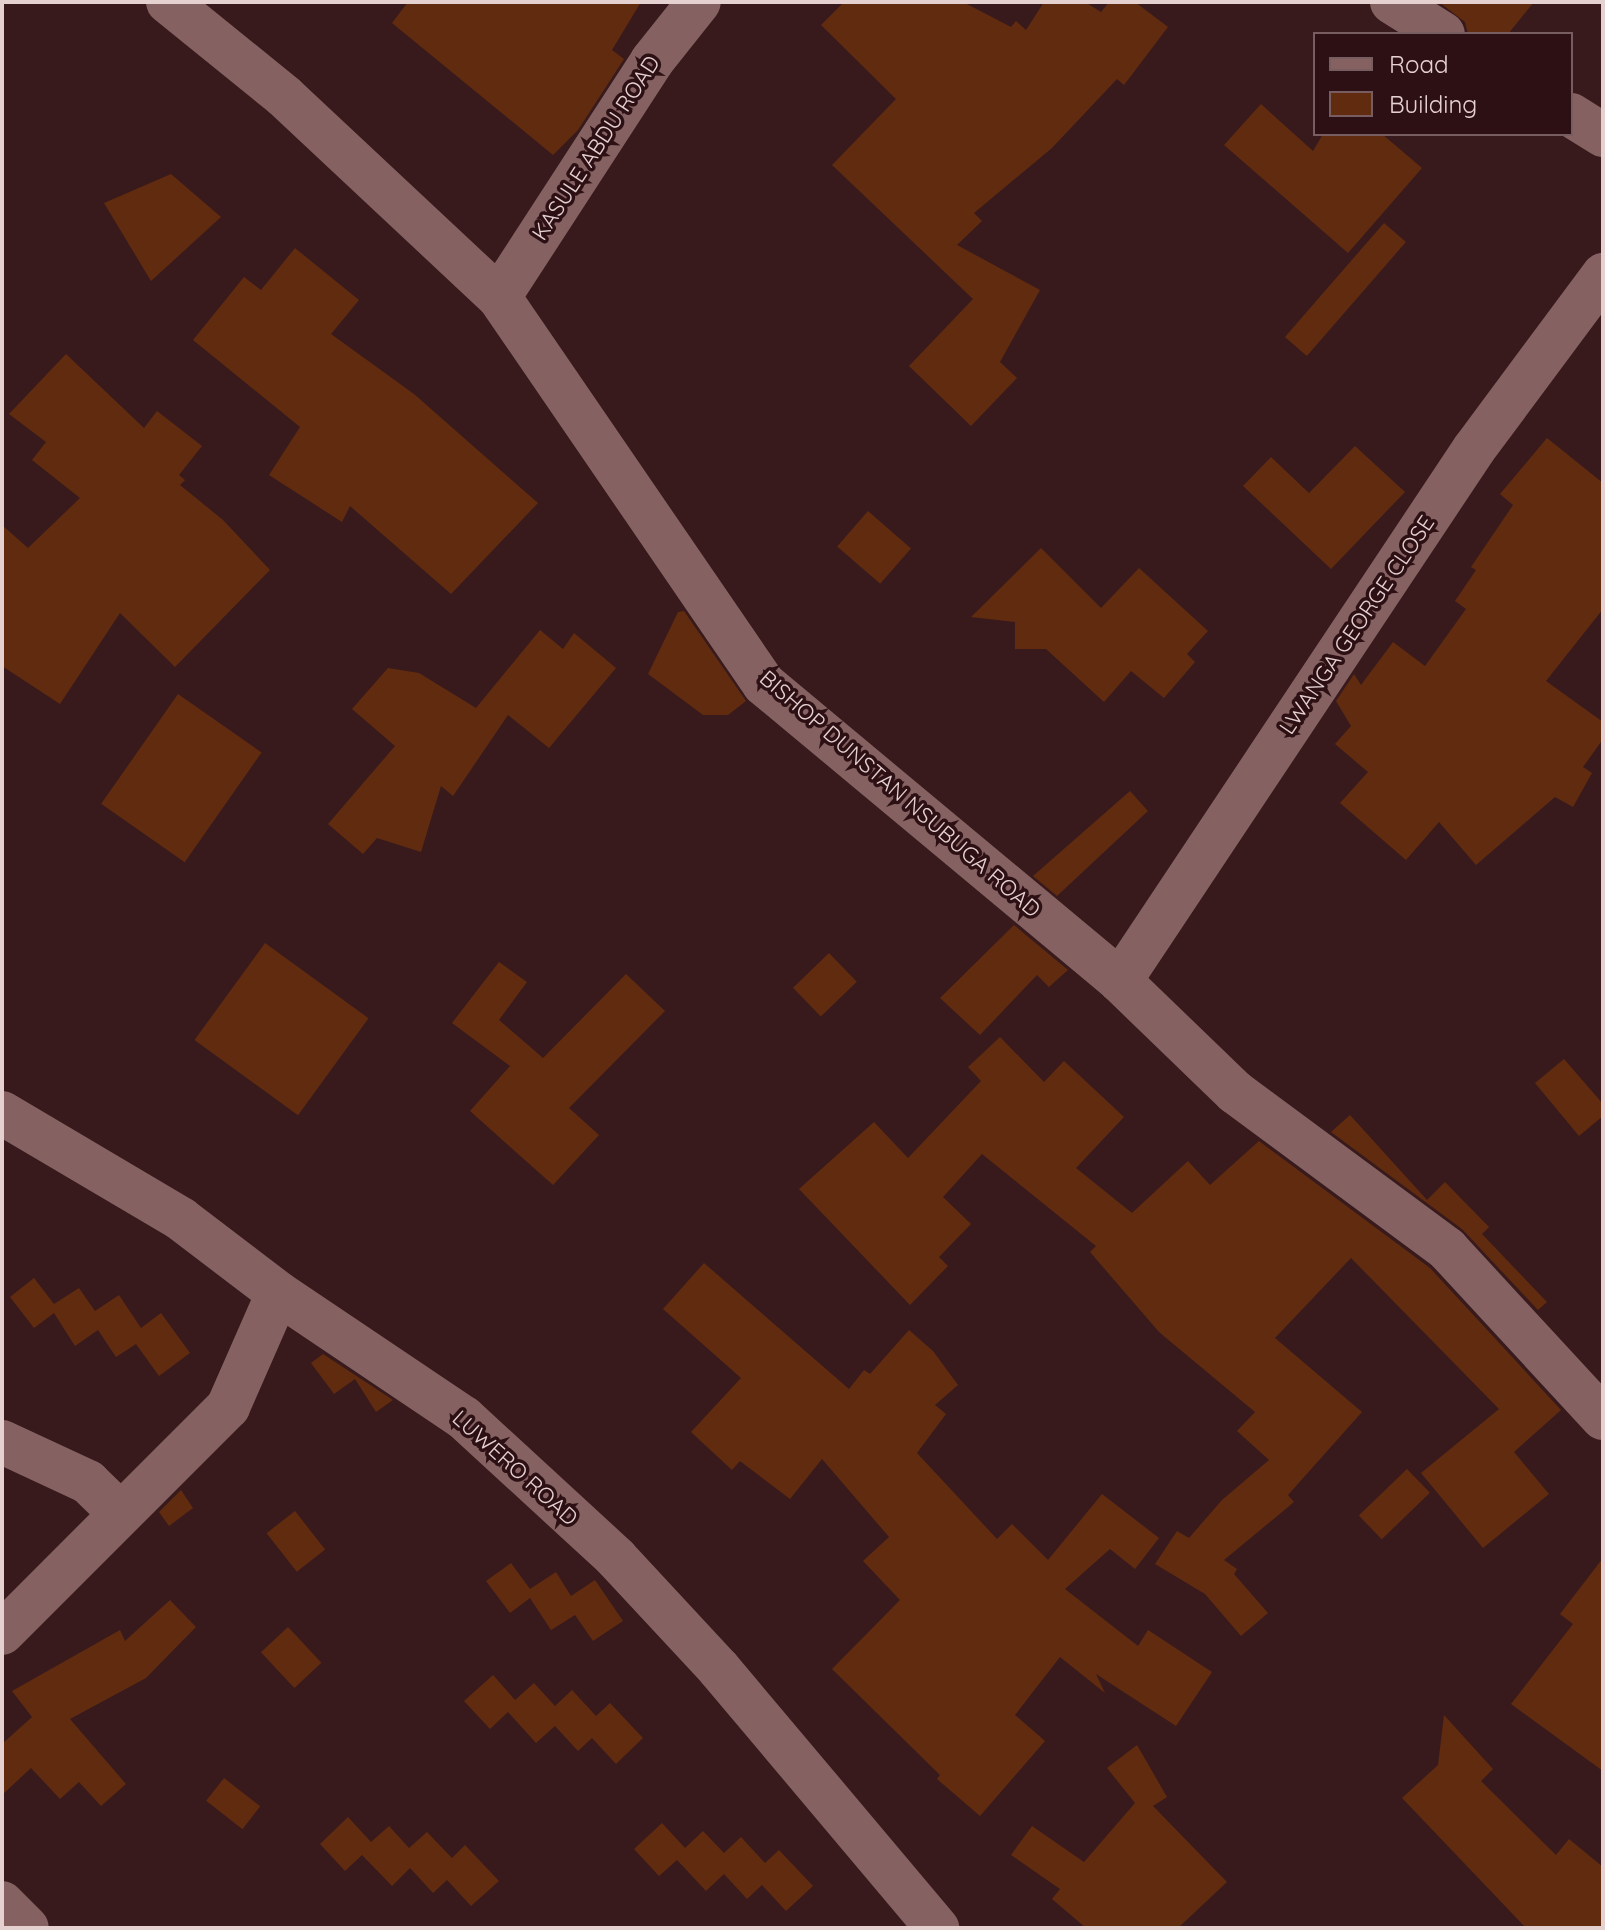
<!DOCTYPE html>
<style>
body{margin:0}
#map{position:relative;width:1605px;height:1930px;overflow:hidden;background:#381a1c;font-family:Quicksand,sans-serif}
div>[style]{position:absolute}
.building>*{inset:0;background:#612b0f;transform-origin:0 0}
.street>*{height:44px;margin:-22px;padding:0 22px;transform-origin:22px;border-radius:22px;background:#856162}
span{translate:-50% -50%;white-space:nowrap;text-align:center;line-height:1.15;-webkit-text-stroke:7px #2d1013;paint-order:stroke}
.street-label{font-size:22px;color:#e6d1d1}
.frame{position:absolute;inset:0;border:4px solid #e6d1d1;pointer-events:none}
.legend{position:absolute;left:1313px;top:32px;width:260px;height:104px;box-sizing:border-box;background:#2d1013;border:2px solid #775d5f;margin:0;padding:10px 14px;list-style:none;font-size:24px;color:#e6d1d1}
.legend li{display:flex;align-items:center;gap:16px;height:40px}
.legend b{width:40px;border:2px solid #775d5f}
</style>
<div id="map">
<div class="building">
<i style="clip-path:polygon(408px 2px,641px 2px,612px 50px,624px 59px,578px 130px,553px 155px,392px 23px)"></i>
<i style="clip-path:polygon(844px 2px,963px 2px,1011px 27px,1016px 21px,1026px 30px,1044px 2px,1085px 2px,1101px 12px,1109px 2px,1135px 2px,1168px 27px,1124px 85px,1117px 79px,1052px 148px,974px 213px,982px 221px,957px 245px,1040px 290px,1000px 362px,1017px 378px,971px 426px,909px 366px,973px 299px,832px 165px,896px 99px,821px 25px)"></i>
<i style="clip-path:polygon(1439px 2px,1534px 2px,1508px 34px,1468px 34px,1465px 22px)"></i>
<i style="clip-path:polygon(1261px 104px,1313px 151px,1323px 134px,1382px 134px,1422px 168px,1348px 253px,1224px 145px)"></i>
<i style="clip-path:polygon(171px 174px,221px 217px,151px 281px,104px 203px)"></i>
<i style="left:1384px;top:223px;width:29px;height:151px;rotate:41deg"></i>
<i style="clip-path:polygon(295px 248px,359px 300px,331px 334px,414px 394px,538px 503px,451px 594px,350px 506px,342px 522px,269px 475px,300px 427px,193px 340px,244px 277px,261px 290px)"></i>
<i style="clip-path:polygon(66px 354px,144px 428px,157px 411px,202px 446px,179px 475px,185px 480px,180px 485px,223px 520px,270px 570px,175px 667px,120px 613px,60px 704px,2px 666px,2px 525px,28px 548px,80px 498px,32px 460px,46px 442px,9px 414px)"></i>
<i style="clip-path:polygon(1547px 438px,1603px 483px,1603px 609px,1546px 681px,1603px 722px,1603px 739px,1583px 767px,1592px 773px,1573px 807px,1555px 797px,1476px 865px,1439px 822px,1406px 860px,1340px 803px,1368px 772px,1335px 744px,1351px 726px,1336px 701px,1354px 674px,1361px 685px,1393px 642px,1425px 666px,1466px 609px,1455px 601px,1476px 570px,1471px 567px,1513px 505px,1500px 494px)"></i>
<i style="clip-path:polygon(1355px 446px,1405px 492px,1331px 569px,1243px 486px,1271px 457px,1309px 493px)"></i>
<i style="left:868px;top:511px;width:57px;height:47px;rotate:41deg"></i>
<i style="clip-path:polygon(1041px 548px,1101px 608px,1139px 568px,1208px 631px,1187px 654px,1195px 662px,1164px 698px,1131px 671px,1104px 702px,1046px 649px,1015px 649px,1015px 622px,971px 617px)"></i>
<i style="clip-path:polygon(684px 611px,746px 701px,728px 715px,703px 715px,648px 674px,678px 612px)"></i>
<i style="clip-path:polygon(540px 630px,563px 649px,574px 633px,616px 668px,549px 748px,508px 715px,453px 796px,441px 786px,421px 852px,377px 838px,363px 854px,328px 824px,395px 746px,352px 709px,388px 668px,419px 673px,476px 708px)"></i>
<i style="left:178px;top:694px;width:102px;height:134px;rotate:35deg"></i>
<i style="clip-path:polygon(1130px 791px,1148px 811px,1057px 896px,1033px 876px)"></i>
<i style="clip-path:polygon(1014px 925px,1068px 970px,1049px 987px,1037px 975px,980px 1035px,940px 998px)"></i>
<i style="left:265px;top:943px;width:128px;height:120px;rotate:36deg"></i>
<i style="left:829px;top:953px;width:40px;height:50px;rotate:46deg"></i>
<i style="clip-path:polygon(499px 962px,527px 982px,499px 1020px,543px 1058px,626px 974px,665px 1011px,569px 1108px,599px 1135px,553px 1185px,470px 1111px,510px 1066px,452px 1023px)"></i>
<i style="clip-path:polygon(1000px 1037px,1044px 1082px,1064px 1061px,1124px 1117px,1076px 1168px,1132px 1213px,1188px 1161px,1210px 1185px,1259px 1141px,1430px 1268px,1561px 1410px,1514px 1452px,1549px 1494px,1483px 1548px,1421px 1473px,1499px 1409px,1351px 1258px,1275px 1338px,1362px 1412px,1288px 1495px,1294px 1502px,1224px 1560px,1237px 1569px,1234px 1574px,1268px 1613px,1241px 1636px,1205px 1594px,1155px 1564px,1177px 1531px,1189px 1538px,1222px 1500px,1269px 1460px,1237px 1431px,1255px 1412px,1159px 1332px,1090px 1252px,1096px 1246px,982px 1154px,943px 1197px,971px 1224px,939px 1257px,948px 1266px,910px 1305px,799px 1189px,874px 1122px,908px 1158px,981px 1081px,968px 1067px)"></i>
<i style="clip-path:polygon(1564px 1059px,1603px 1104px,1603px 1116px,1579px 1136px,1535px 1083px)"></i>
<i style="clip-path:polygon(1350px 1115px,1427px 1200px,1445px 1182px,1489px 1227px,1482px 1234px,1547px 1302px,1538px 1310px,1462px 1229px,1331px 1132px)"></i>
<i style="clip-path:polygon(704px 1263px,849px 1389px,864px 1370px,870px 1374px,909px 1330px,933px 1351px,958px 1385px,935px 1405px,946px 1414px,917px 1453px,997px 1539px,1012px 1524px,1048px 1560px,1102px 1494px,1159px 1538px,1135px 1569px,1110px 1549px,1065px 1589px,1138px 1646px,1148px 1630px,1212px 1672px,1176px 1726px,1096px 1674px,1105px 1693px,1060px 1657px,1015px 1715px,1045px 1741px,980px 1816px,937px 1779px,940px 1775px,832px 1669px,900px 1600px,863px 1561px,889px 1537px,822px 1459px,790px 1499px,740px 1461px,732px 1470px,691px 1432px,741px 1378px,663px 1309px)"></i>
<i style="clip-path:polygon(34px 1278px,54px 1304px,79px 1288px,95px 1311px,119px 1295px,141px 1328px,161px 1313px,190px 1353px,159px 1376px,136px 1344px,116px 1357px,98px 1330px,75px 1346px,54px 1313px,34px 1328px,10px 1297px)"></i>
<i style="clip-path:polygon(323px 1354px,393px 1400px,376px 1412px,355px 1379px,334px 1394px,311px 1363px)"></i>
<i style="left:1407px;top:1469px;width:33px;height:67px;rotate:46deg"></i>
<i style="clip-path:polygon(181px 1490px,193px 1508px,169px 1526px,159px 1512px)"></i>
<i style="left:295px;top:1511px;width:49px;height:36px;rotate:52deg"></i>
<i style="clip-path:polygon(1603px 1558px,1603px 1771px,1511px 1704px,1573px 1624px,1560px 1614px)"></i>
<i style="clip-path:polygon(511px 1563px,530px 1589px,556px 1572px,571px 1596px,595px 1580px,623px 1621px,593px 1641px,575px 1615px,551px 1630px,530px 1598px,510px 1613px,486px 1581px)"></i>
<i style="clip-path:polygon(170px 1600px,196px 1627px,146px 1678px,70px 1719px,126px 1784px,101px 1806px,79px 1782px,60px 1799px,31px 1768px,2px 1795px,2px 1744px,32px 1717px,12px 1691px,120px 1630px,125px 1641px)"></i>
<i style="left:288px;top:1627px;width:49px;height:37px;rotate:47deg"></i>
<i style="clip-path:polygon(493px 1675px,515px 1700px,534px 1683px,555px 1706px,572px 1690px,596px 1716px,610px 1703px,643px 1738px,616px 1764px,592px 1738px,578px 1751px,555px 1726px,536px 1743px,508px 1712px,490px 1729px,464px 1701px)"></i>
<i style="clip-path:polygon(1444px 1715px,1493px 1769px,1481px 1781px,1556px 1855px,1569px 1839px,1603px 1867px,1603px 1928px,1526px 1928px,1402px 1798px,1438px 1765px)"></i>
<i style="clip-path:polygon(1137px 1745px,1167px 1797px,1153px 1806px,1227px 1882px,1178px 1928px,1086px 1928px,1052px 1899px,1060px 1889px,1011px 1855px,1032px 1826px,1084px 1862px,1135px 1803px,1107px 1768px)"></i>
<i style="left:224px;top:1778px;width:46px;height:29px;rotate:38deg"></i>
<i style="clip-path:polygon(348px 1817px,371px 1842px,389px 1826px,409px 1848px,427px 1832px,452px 1858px,465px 1845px,499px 1881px,471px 1906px,447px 1880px,433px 1893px,410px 1868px,392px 1886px,362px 1855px,345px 1871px,320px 1844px)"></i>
<i style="clip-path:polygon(662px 1823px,685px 1848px,703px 1831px,724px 1853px,741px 1837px,765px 1863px,779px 1850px,813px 1886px,786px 1911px,762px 1885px,747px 1899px,724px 1874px,706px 1891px,677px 1860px,659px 1876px,634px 1849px)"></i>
</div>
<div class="street">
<i style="left:168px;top:2px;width:149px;rotate:39deg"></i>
<i style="left:284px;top:96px;width:294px;rotate:43.1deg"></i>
<i style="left:499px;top:297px;width:469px;rotate:55.6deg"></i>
<i style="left:764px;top:684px;width:464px;rotate:39.8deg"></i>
<i style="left:1120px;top:981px;width:160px;rotate:44deg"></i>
<i style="left:1235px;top:1092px;width:264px;rotate:36.5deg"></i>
<i style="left:1447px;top:1249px;width:230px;rotate:47.3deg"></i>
<i style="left:1392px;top:2px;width:60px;rotate:32.1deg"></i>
<i style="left:1571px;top:115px;width:38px;rotate:32deg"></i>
<i style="left:499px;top:297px;width:281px;rotate:-57deg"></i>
<i style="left:652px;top:61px;width:75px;rotate:-51.5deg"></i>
<i style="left:1120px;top:981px;width:639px;rotate:-56.36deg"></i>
<i style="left:1474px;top:449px;width:217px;rotate:-53.4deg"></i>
<i style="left:2px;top:1113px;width:208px;rotate:30.6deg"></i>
<i style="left:181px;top:1219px;width:122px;rotate:37.3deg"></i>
<i style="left:278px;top:1293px;width:224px;rotate:33.9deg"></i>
<i style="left:464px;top:1418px;width:207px;rotate:42.6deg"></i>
<i style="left:616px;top:1558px;width:151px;rotate:47.1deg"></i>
<i style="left:719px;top:1669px;width:339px;rotate:49.9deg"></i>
<i style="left:2px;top:1442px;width:95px;rotate:24.9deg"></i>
<i style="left:88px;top:1482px;width:45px;rotate:44.1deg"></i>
<i style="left:2px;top:1633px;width:320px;rotate:-45deg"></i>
<i style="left:228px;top:1407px;width:124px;rotate:-66.3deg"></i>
<i style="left:2px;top:1903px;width:35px;rotate:45deg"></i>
</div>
<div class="street-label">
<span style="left:596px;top:148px;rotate:-57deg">KASULE ABDU ROAD</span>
<span style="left:1357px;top:625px;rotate:-56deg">LWANGA GEORGE CLOSE</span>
<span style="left:900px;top:794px;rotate:41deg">BISHOP DUNSTAN NSUBUGA ROAD</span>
<span style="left:515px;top:1468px;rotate:42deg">LUWERO ROAD</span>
</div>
<div class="frame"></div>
<ul class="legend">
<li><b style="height:10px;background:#856162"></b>Road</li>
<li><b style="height:22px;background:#612b0f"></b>Building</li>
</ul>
</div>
